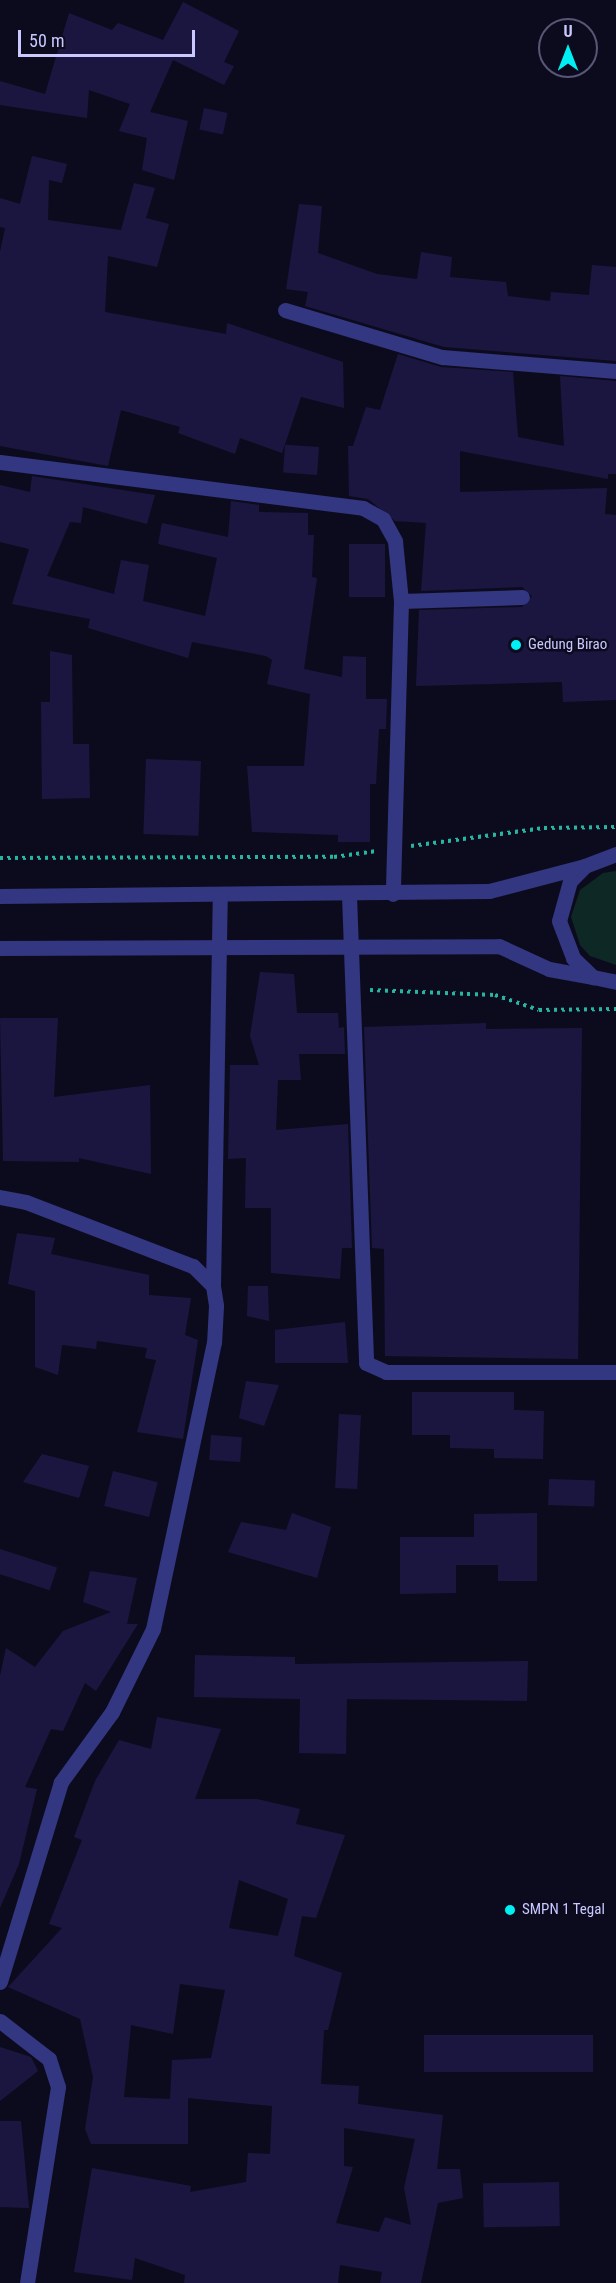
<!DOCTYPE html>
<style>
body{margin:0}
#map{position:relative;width:616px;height:2283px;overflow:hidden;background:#0c0b1e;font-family:"Roboto Condensed",sans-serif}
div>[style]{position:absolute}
.green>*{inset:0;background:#0d2825}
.building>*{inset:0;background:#1b1640;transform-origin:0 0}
.path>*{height:4px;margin-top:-2px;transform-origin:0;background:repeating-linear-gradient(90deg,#26b5a0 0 3px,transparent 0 7.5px)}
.minor>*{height:15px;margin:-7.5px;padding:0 7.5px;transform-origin:7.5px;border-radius:7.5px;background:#333680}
.dots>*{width:16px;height:16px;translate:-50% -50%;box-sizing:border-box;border:3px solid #0c0b1e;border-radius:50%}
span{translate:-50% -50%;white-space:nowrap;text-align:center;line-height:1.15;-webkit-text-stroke:5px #0c0b1e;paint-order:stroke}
.poi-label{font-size:15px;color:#c9c8ff}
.left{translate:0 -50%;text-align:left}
.north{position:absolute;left:538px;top:18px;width:60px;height:60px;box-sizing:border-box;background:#0c0b1e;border:2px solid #585778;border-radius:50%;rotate:0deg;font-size:16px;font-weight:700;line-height:24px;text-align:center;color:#c9c8ff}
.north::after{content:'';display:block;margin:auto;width:21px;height:27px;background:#00eff3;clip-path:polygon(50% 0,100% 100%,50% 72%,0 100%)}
.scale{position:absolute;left:18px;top:30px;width:177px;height:27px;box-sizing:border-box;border:3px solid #c9c8ff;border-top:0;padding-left:8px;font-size:18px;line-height:21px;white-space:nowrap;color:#c9c8ff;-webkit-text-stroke:4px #0c0b1e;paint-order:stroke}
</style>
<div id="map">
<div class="green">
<i style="clip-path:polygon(616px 871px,616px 965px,590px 956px,580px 945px,571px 917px,580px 890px,603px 873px)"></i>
</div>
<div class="building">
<i style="clip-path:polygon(183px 2px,239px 31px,224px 62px,234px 66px,224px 85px,173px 60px,150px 112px,188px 121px,174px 180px,142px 170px,147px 138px,119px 131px,130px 104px,89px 90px,87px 118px,0 105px,0 81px,45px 94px,69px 13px,112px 30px,118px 23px,163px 40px)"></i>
<i style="left:204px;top:108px;width:24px;height:22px;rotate:12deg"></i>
<i style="clip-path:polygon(32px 156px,67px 164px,62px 183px,49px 180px,48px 220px,121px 230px,134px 183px,155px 188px,146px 218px,169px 224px,157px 267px,108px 256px,105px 312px,226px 334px,227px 323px,343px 362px,344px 408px,301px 397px,282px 453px,240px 438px,235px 454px,178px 433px,180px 427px,121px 410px,108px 466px,0 446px,0 252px,5px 228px,0 227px,0 198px,20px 204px)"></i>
<i style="clip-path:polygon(299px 204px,322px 206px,318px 253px,377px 274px,417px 279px,421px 252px,452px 257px,450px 277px,506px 282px,508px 296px,550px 301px,551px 292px,589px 295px,592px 265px,616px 267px,616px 361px,444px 347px,305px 306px,308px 292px,286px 289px)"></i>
<i style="clip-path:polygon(398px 354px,441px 367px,513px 372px,518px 437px,564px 446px,560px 376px,616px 381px,616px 474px,608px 474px,608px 479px,460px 451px,460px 492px,607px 488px,605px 514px,616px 515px,616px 700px,563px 702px,562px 682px,416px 686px,419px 610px,522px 607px,532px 596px,522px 587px,421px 591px,426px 523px,395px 521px,368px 499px,349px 496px,348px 446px,353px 446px,366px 407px,380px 410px)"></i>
<i style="left:319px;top:447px;width:28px;height:34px;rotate:94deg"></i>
<i style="clip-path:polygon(32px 476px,155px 495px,147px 524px,83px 507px,81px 523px,70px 522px,47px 576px,114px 594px,121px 560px,149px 565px,143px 601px,205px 616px,217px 558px,158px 544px,162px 523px,228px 537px,231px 501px,259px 505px,259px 512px,308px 513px,308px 535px,314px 535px,312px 577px,317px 578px,304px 669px,342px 677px,343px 656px,366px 657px,366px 699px,387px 699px,386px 729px,379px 729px,376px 784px,370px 784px,370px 842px,338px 842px,338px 835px,252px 832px,247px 766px,304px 766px,310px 694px,267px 684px,272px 660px,266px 656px,192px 642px,188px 658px,88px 628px,90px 619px,12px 604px,29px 549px,0 542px,0 485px,30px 492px)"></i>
<i style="left:349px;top:544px;width:36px;height:53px"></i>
<i style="clip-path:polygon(50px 651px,72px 655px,73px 744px,89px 744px,90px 798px,42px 799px,41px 702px,50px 702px)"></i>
<i style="left:146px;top:759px;width:55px;height:75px;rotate:2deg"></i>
<i style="clip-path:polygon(260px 972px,294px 974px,297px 1013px,338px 1013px,339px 1028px,344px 1027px,345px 1054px,299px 1054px,301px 1080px,278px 1080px,276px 1130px,348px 1124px,352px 1248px,342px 1248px,340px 1279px,271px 1273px,271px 1208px,245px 1208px,246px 1158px,228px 1159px,230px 1065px,259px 1065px,250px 1036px)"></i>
<i style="clip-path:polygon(0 1018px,58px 1018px,54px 1097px,150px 1085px,151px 1174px,79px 1158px,79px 1162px,3px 1161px)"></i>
<i style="clip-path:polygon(486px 1023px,486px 1029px,582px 1028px,578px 1359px,385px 1356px,384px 1249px,372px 1248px,364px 1027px)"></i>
<i style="clip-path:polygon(17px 1233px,55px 1238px,51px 1254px,149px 1275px,149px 1295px,191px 1298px,185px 1335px,198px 1340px,183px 1439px,137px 1432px,156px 1360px,145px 1358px,147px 1348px,97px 1341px,96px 1349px,62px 1345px,58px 1375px,35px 1367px,35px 1291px,8px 1284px)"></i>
<i style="clip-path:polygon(248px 1286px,268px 1286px,269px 1321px,247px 1316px)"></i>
<i style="clip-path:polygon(345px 1322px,348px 1363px,275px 1363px,275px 1330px)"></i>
<i style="clip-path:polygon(246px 1381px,279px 1385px,264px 1426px,239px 1418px)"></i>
<i style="clip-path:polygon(412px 1392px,514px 1392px,514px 1410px,544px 1411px,543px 1459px,494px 1458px,494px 1449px,450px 1448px,450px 1435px,412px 1435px)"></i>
<i style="left:339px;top:1414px;width:22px;height:74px;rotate:3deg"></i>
<i style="left:211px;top:1435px;width:31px;height:25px;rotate:4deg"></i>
<i style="clip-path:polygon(42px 1454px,89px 1466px,79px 1498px,23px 1482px)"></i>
<i style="left:113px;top:1471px;width:46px;height:36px;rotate:14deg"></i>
<i style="left:549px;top:1479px;width:46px;height:26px;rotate:2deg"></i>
<i style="clip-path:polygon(292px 1513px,331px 1527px,317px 1578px,228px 1552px,241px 1522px,286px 1530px)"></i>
<i style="clip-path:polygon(537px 1513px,537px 1581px,498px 1581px,498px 1565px,456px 1565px,456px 1593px,400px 1594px,400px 1537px,474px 1537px,474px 1514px)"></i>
<i style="left:0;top:1549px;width:60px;height:24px;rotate:18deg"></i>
<i style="clip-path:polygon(90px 1571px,137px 1578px,127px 1624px,138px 1624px,96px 1691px,85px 1683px,63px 1731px,51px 1729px,25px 1787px,37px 1789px,19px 1864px,0 1908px,0 1676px,6px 1648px,35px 1667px,63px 1631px,111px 1612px,83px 1602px)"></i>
<i style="clip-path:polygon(195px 1655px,295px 1657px,295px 1664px,528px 1661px,527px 1701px,347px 1699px,346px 1754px,299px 1753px,300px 1699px,194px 1697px)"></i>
<i style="clip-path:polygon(evenodd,157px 1717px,221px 1729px,195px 1799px,257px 1799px,300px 1809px,296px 1824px,345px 1835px,316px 1918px,302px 1916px,294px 1956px,342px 1973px,328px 2030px,324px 2030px,321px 2084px,359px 2086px,358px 2104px,443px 2115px,437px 2169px,460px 2169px,463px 2198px,438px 2203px,421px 2283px,380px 2283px,382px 2272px,340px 2265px,338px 2283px,184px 2283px,185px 2275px,135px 2258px,132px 2280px,74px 2272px,92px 2168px,191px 2186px,190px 2192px,246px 2182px,248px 2153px,270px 2154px,272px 2106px,188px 2098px,188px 2144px,91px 2144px,85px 2129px,93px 2077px,80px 2019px,8px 1987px,62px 1928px,49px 1924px,82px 1840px,74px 1837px,95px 1781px,119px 1740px,151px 1749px,157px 1717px,239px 1880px,288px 1899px,278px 1936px,229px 1928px,239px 1880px,157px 1717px,180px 1984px,225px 1990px,211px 2058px,172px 2060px,170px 2099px,124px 2097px,131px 2025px,173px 2034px,180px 1984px,157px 1717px,344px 2128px,415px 2139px,404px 2188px,411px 2225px,385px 2217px,379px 2232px,336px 2223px,353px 2167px,344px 2166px,344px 2128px)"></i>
<i style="left:593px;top:2035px;width:37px;height:169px;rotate:90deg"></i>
<i style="clip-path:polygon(0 2047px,31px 2057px,38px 2071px,0 2101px)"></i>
<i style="clip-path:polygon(0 2121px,21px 2121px,29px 2208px,0 2207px)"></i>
<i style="left:559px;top:2182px;width:44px;height:76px;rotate:89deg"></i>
</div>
<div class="path">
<i style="left:411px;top:846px;width:134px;rotate:-7.7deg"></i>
<i style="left:544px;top:828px;width:72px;rotate:-0.8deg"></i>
<i style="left:0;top:858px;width:334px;rotate:-0.2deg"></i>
<i style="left:334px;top:857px;width:43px;rotate:-7.9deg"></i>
<i style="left:370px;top:990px;width:125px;rotate:2.3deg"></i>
<i style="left:495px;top:995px;width:46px;rotate:18.8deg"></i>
<i style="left:539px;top:1010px;width:77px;rotate:-0.7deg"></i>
</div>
<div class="minor">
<i style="left:285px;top:310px;width:164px;rotate:16.7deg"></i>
<i style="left:442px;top:357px;width:175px;rotate:4.6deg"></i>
<i style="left:0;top:462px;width:366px;rotate:7.2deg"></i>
<i style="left:363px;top:508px;width:23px;rotate:29deg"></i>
<i style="left:383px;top:519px;width:25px;rotate:61deg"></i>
<i style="left:395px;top:541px;width:60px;rotate:84.3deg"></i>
<i style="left:401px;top:601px;width:293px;rotate:91.6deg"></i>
<i style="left:401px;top:601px;width:121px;rotate:-1.9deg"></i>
<i style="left:616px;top:854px;width:33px;rotate:159deg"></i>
<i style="left:585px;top:866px;width:21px;rotate:135deg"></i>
<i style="left:570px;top:881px;width:41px;rotate:105.4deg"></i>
<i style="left:559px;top:921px;width:40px;rotate:69deg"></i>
<i style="left:573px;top:958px;width:28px;rotate:44deg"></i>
<i style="left:593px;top:977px;width:24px;rotate:12deg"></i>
<i style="left:349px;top:895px;width:468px;rotate:87.9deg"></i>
<i style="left:366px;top:1363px;width:22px;rotate:24deg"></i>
<i style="left:386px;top:1372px;width:230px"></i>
<i style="left:0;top:896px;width:489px;rotate:-0.6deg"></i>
<i style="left:489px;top:891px;width:99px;rotate:-14.6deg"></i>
<i style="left:0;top:948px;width:499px;rotate:-0.2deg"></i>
<i style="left:499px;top:946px;width:55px;rotate:24.7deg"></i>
<i style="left:549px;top:969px;width:45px;rotate:10.3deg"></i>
<i style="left:0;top:1197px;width:26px;rotate:11deg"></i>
<i style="left:26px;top:1202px;width:179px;rotate:21deg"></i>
<i style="left:193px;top:1266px;width:28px;rotate:45deg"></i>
<i style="left:213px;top:1286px;width:20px;rotate:81deg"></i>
<i style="left:216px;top:1306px;width:36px;rotate:93deg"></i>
<i style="left:214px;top:1342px;width:293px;rotate:102deg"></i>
<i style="left:153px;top:1629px;width:93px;rotate:116.3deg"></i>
<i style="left:112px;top:1712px;width:87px;rotate:126.1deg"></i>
<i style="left:61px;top:1782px;width:209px;rotate:107deg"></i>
<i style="left:213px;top:1286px;width:391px;rotate:-89deg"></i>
<i style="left:0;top:2021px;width:62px;rotate:37.8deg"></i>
<i style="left:49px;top:2059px;width:29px;rotate:72deg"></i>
<i style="left:58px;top:2087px;width:198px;rotate:99deg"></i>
</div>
<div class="dots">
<i style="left:516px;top:645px;background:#00eff3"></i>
<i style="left:510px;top:1910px;background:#00eff3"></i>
</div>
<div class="poi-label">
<span class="left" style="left:528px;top:645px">Gedung Birao</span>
<span class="left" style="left:522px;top:1910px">SMPN 1 Tegal</span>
</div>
<div class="north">U</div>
<div class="scale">50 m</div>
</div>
